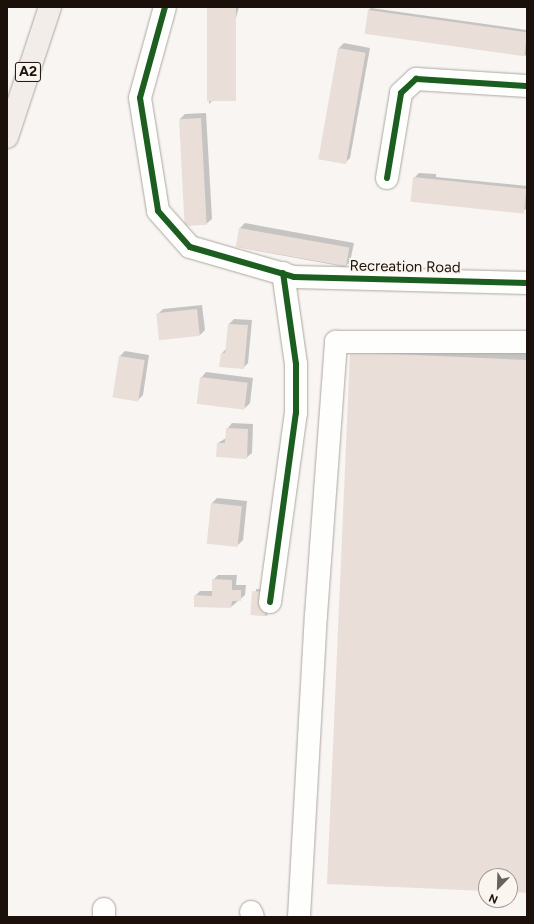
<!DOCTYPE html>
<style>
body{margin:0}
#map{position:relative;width:534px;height:924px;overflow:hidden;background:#f8f5f3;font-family:Figtree,sans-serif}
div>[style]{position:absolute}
.shadow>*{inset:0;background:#0003;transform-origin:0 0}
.building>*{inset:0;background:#e9dfd8;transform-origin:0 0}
.roads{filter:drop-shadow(0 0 1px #aea7a2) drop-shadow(0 0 1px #aea7a2)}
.minor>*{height:22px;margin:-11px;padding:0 11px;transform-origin:11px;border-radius:11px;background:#fefefd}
.major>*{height:22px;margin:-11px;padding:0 11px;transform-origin:11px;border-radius:11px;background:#f3edea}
.cycleway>*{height:6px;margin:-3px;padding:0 3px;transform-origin:3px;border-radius:3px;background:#1b5e20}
span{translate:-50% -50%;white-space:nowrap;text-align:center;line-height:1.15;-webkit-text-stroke:4px #fbf5f0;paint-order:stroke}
.shield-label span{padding:1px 3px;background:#fbf5f0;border:1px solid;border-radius:3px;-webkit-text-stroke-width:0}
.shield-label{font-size:14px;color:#1c110a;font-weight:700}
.street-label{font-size:15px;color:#1c110a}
.frame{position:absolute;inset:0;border:8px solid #1c110a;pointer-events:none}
.north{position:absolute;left:478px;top:868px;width:40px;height:40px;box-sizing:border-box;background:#fbf5f0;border:1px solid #a29a94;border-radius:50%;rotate:203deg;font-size:11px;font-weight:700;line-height:16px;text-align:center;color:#1c110a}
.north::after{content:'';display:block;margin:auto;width:14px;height:18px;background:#69615c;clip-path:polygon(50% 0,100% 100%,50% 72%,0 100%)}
</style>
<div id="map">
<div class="shadow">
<i style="clip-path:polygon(208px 7px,239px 7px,214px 99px,209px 104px)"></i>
<i style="clip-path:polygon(371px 8px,527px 30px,527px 56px,368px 10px)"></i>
<i style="clip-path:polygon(344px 43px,370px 48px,350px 158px,345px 163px,319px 158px,339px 48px)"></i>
<i style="clip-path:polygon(206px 113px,212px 219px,206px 224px,180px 119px,185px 114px)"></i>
<i style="clip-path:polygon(419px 173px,436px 174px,436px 177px,527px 186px,526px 209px,523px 211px,414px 178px)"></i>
<i style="clip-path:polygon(245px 223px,354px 243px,350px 262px,345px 267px,237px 247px,240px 228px)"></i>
<i style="clip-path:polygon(202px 305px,205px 330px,200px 335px,157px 315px,163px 309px)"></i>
<i style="clip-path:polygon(234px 319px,252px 320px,248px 363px,243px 368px,222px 353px,227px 348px,229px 324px)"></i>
<i style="clip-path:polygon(125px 351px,149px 355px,143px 395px,138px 400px,120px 356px)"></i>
<i style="clip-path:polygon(351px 352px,527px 352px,527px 892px,510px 891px,510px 876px,486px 876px,486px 890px)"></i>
<i style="clip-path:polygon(206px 372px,253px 378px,250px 403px,245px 408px,201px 378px)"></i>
<i style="clip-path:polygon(232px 423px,253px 424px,252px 453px,246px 458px,218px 443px,226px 438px,227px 429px)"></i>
<i style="clip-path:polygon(217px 498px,247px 501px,243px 540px,238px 545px,212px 503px)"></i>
<i style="clip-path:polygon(218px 575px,237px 575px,236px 585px,246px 585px,245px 595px,231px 607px,195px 596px,200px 591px,213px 591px,213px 580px)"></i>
<i style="left:256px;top:589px;width:13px;height:26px;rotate:4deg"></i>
</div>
<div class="building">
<i style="left:207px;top:7px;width:29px;height:94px"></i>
<i style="left:368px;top:10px;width:161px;height:24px;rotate:8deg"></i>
<i style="left:338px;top:48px;width:28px;height:113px;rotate:10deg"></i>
<i style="left:201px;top:118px;width:107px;height:22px;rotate:87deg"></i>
<i style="left:413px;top:177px;width:114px;height:25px;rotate:6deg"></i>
<i style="left:239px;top:228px;width:112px;height:19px;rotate:10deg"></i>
<i style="left:197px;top:309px;width:27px;height:41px;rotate:84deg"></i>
<i style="clip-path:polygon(228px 324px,248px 325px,244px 369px,219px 367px,221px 353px,225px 353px)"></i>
<i style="clip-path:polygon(350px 352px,527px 360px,527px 893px,510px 892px,510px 876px,486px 876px,486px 891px,327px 884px)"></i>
<i style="left:119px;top:356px;width:26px;height:42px;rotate:9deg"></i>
<i style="left:200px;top:377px;width:48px;height:27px;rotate:7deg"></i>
<i style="clip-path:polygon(226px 428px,248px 429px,247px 459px,216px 457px,217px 443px,225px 443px)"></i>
<i style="left:211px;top:503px;width:31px;height:41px;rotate:6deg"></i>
<i style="clip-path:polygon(212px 579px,232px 580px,232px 590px,241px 590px,241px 601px,232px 601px,231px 608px,194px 607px,194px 595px,212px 596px)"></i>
<i style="left:252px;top:591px;width:15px;height:24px;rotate:4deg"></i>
</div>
<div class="roads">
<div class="minor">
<i style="left:165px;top:7px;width:94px;rotate:105.4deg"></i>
<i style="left:140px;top:98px;width:114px;rotate:80.9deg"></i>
<i style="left:158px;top:211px;width:48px;rotate:48.4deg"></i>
<i style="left:190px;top:247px;width:108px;rotate:16.1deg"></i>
<i style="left:294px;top:277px;width:233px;rotate:1.5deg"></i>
<i style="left:387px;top:178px;width:86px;rotate:-80.6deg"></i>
<i style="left:401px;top:93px;width:21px;rotate:-43deg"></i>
<i style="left:416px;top:79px;width:111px;rotate:3.6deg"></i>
<i style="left:270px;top:602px;width:191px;rotate:-82.2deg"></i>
<i style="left:296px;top:413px;width:49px;rotate:-90deg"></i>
<i style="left:296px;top:364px;width:92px;rotate:-98.1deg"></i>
<i style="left:251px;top:912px;width:5px;rotate:68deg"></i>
<i style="left:104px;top:917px;width:8px;rotate:-90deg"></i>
<i style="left:299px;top:917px;width:302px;rotate:-86.8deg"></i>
<i style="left:316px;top:615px;width:274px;rotate:-85.8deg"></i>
<i style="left:336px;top:342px;width:191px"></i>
</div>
<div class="major">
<i style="left:7px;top:137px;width:137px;rotate:-71.7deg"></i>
</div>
</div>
<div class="cycleway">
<i style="left:165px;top:7px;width:94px;rotate:105.4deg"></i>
<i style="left:140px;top:98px;width:114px;rotate:80.9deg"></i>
<i style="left:158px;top:211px;width:48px;rotate:48.4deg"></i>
<i style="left:190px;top:247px;width:108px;rotate:16.1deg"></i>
<i style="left:294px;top:277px;width:233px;rotate:1.5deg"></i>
<i style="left:387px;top:178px;width:86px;rotate:-80.6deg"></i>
<i style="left:401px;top:93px;width:21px;rotate:-43deg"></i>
<i style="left:416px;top:79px;width:111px;rotate:3.6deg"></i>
<i style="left:270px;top:602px;width:191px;rotate:-82.2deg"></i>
<i style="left:296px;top:413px;width:49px;rotate:-90deg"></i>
<i style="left:296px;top:364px;width:92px;rotate:-98.1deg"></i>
</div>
<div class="shield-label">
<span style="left:28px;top:72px">A2</span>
</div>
<div class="street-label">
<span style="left:405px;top:267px;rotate:1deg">Recreation Road</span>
</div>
<div class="frame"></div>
<div class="north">N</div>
</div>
